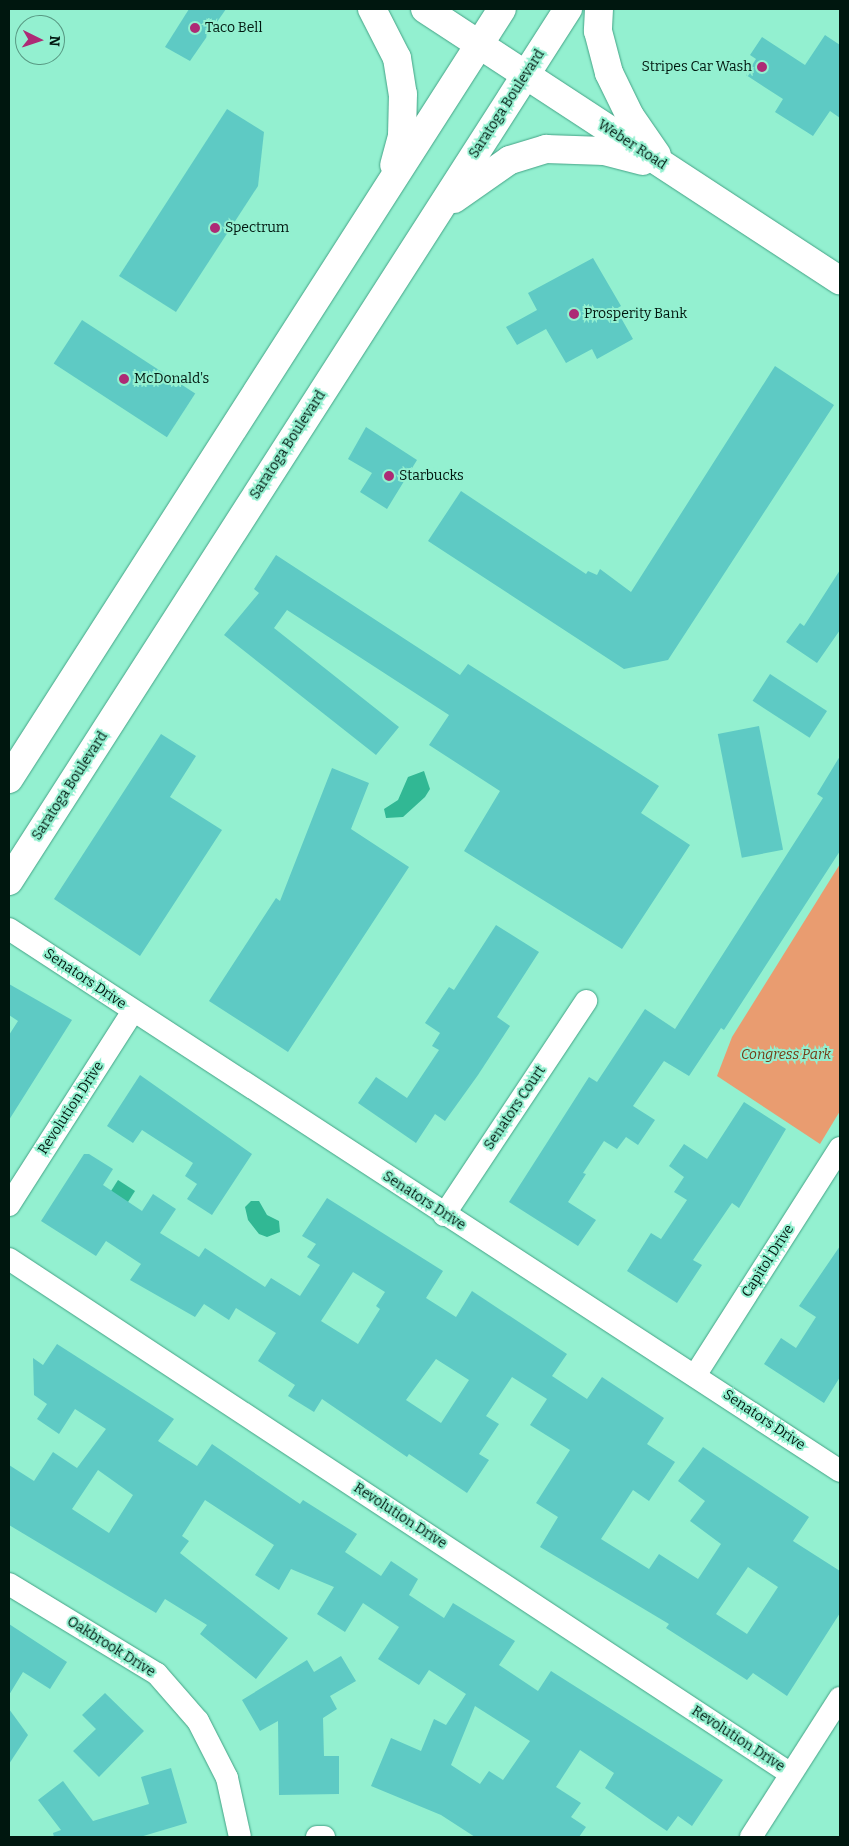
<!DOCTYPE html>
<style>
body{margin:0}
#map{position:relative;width:849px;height:1846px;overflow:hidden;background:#93f0d0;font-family:Bitter,serif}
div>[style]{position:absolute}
.green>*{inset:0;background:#e99c70}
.water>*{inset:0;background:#31b894}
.building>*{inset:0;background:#5ecac4;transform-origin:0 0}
.roads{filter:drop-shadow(0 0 1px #44a386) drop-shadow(0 0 1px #44a386)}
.minor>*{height:22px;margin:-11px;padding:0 11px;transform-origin:11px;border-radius:11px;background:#fff}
.major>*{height:28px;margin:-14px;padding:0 14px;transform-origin:14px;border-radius:14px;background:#fff}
.dots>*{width:14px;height:14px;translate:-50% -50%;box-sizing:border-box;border:2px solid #93f0d0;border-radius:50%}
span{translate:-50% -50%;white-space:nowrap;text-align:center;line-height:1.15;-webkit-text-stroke:4px #93f0d0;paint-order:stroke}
.poi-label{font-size:14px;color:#00170f}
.left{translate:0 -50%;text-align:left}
.right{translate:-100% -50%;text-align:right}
.street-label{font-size:14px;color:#00170f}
.park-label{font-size:14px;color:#743b16;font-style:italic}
.frame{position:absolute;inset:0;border:10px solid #00170f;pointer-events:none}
.north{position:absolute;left:15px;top:15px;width:50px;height:50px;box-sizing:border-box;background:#93f0d0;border:1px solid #589983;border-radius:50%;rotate:94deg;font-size:14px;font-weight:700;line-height:20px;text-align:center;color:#00170f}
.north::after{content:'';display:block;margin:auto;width:18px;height:22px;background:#ad2a75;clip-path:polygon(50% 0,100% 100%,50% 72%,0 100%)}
</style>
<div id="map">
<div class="green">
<i style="clip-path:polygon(840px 864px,840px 1111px,820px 1144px,717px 1076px,732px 1037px)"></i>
</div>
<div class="water">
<i style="clip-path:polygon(424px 771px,430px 789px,425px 797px,403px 817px,386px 818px,384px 809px,398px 800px,408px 777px)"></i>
<i style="clip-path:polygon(118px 1180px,135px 1191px,121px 1213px,111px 1191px)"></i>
<i style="clip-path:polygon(251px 1201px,259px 1201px,267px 1215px,279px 1221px,280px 1232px,267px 1237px,259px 1234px,248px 1220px,245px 1207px)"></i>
</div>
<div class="building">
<i style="clip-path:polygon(189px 9px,226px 9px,190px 61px,165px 47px)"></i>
<i style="clip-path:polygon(825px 35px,840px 45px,840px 118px,830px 111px,813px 136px,775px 112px,783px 99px,746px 75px,756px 59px,750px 55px,762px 37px,805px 65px)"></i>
<i style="clip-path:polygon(227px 109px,264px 132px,258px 186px,176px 312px,119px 276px)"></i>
<i style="clip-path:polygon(593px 258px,621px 306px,616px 309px,633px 339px,597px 359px,592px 349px,566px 363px,546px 329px,517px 345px,506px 327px,537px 310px,528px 293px)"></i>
<i style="left:82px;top:320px;width:135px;height:52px;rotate:33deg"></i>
<i style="clip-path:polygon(775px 366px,834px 405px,668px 660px,624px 669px,428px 541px,461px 491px,586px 574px,588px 571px,597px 575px,600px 569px,631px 592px)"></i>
<i style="clip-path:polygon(366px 427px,417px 460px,387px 509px,360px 492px,372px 473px,348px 459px)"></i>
<i style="clip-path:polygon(276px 555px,460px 675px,468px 664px,659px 786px,641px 813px,690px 845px,622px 949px,464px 851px,500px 791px,429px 745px,449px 715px,287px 610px,274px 628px,399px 727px,376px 755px,224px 635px,259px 593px,254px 589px)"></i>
<i style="clip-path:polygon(840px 570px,840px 630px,817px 663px,786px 642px,800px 623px,804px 626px)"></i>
<i style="left:770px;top:674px;width:68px;height:32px;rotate:33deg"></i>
<i style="left:759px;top:726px;width:126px;height:42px;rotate:79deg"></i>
<i style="clip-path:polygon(161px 734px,196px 756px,170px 797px,222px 830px,140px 956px,54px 899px)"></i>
<i style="clip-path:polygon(840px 756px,840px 851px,724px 1030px,721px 1028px,689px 1076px,664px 1061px,633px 1106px,655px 1120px,638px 1145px,626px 1137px,617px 1149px,604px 1141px,583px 1173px,586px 1174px,568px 1202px,596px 1220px,578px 1246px,509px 1202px,589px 1077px,597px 1082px,645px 1009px,675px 1029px,823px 798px,817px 794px)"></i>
<i style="clip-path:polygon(332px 768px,369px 783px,351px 829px,409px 867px,288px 1052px,209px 1001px,276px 898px,280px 901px)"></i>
<i style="clip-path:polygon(496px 925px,539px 952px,497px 1017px,510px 1026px,478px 1075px,445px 1121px,435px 1114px,416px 1143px,358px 1103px,376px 1077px,407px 1098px,439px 1050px,432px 1046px,440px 1033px,425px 1023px,449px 987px,454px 990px)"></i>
<i style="clip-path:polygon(9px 984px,72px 1020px,9px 1120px,9px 1035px,18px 1021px,9px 1015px)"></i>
<i style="clip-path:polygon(140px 1075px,252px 1154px,212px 1215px,187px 1199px,197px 1184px,185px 1176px,193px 1163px,142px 1130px,133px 1143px,107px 1126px)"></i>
<i style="clip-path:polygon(744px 1102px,786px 1129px,739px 1208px,732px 1203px,693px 1260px,702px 1265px,677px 1303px,627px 1271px,651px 1233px,661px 1239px,687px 1200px,674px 1192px,684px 1177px,669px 1166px,684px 1144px,707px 1159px)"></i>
<i style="clip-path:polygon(evenodd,84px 1154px,89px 1154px,113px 1169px,103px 1185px,142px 1211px,153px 1194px,176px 1209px,160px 1233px,199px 1257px,205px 1248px,265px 1287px,271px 1278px,300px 1296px,320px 1265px,307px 1257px,316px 1244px,302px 1236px,327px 1198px,443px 1271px,426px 1298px,456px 1317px,472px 1291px,567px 1354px,552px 1376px,587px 1399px,602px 1377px,664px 1418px,647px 1444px,675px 1462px,649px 1501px,633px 1490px,601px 1539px,649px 1569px,659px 1554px,698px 1579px,721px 1544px,690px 1521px,705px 1501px,678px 1481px,703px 1447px,809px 1517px,793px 1541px,840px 1571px,840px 1613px,787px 1696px,753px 1673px,747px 1680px,666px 1628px,669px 1624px,540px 1547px,558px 1517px,536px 1503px,570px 1450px,530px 1425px,547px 1399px,512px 1377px,486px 1416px,499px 1424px,479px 1454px,489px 1460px,467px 1493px,409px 1454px,407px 1457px,322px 1399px,314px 1412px,288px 1396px,295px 1385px,258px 1361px,276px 1333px,236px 1308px,229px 1320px,204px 1304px,195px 1317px,130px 1280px,141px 1264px,106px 1241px,96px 1256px,41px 1221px,84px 1154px,353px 1272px,385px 1292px,376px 1306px,380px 1309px,358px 1344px,321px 1321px,353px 1272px,84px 1154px,436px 1359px,469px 1380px,441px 1423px,406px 1400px,436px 1359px,84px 1154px,748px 1567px,778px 1587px,747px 1634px,716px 1614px,748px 1567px)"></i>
<i style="clip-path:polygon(840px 1246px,840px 1377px,824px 1403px,764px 1364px,781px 1338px,796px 1348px,816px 1317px,799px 1306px)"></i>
<i style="clip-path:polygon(evenodd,57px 1344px,174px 1419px,158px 1441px,197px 1466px,212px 1444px,300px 1504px,303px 1500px,357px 1534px,345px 1552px,381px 1576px,391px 1561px,418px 1579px,409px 1595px,444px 1618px,453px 1603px,515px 1641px,499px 1665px,538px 1691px,551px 1671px,723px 1780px,692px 1826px,678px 1816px,667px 1831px,652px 1821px,605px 1788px,614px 1773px,580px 1750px,556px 1787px,581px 1803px,571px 1817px,586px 1827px,579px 1837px,475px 1837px,441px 1815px,371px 1786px,391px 1738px,421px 1751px,434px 1719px,446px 1725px,466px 1694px,429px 1670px,419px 1685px,378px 1659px,399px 1627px,363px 1603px,345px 1632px,317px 1614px,334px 1587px,291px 1569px,279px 1590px,255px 1575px,274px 1545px,205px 1500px,182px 1536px,189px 1541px,180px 1553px,288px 1638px,256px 1679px,200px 1634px,207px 1625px,165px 1599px,156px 1613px,9px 1525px,9px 1465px,34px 1481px,53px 1452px,77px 1468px,106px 1429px,75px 1409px,59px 1434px,37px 1419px,47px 1404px,34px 1395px,33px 1358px,43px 1365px,57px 1344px,98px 1470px,133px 1495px,109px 1533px,72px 1509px,98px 1470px,57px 1344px,475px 1706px,530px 1741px,503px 1780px,489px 1771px,480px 1784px,451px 1765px,475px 1706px)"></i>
<i style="clip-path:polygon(9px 1624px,67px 1662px,50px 1689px,23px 1672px,9px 1695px)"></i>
<i style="clip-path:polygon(341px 1656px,356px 1681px,330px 1696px,337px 1709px,323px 1718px,324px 1756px,339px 1756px,339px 1794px,279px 1795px,278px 1721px,260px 1731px,242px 1700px,307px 1660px,314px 1672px)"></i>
<i style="clip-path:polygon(105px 1693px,144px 1731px,99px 1777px,73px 1751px,96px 1729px,82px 1715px)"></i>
<i style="clip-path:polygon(9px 1709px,28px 1735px,9px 1764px)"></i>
<i style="clip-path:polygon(171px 1768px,187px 1823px,140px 1837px,54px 1837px,53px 1833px,61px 1830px,38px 1800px,63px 1781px,93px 1821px,149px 1804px,141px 1777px)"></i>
</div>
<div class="roads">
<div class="minor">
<i style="left:9px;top:929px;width:992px;rotate:33.11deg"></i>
<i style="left:9px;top:1205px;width:230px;rotate:-57.4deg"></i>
<i style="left:444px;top:1215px;width:257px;rotate:-56.4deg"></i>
<i style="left:9px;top:1259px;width:936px;rotate:33.37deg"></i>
<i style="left:696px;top:1374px;width:268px;rotate:-57.5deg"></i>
<i style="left:9px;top:1584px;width:173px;rotate:31.3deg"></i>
<i style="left:157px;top:1674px;width:62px;rotate:48.9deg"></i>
<i style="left:198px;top:1721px;width:64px;rotate:63deg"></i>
<i style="left:227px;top:1778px;width:60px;rotate:77.6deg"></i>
<i style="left:317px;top:1837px;width:7px"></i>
<i style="left:751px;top:1837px;width:165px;rotate:-57.4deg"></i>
</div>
<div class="major">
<i style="left:372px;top:9px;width:55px;rotate:63deg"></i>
<i style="left:397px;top:58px;width:36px;rotate:81deg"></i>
<i style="left:403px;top:94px;width:42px;rotate:91.4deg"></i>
<i style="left:402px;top:136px;width:30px;rotate:105deg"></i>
<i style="left:425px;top:9px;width:496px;rotate:33.2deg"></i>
<i style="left:599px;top:9px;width:22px;rotate:93deg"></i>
<i style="left:598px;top:31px;width:43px;rotate:75.3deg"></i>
<i style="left:609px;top:73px;width:48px;rotate:64deg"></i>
<i style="left:630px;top:116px;width:47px;rotate:55.3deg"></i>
<i style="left:454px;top:199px;width:68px;rotate:-34.9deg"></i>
<i style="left:510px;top:160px;width:38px;rotate:-17deg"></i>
<i style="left:546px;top:149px;width:58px;rotate:2deg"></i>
<i style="left:604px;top:151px;width:40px;rotate:14.4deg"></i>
<i style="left:9px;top:779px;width:914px;rotate:-57.37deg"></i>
<i style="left:9px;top:881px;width:1036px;rotate:-57.34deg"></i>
</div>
</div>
<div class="dots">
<i style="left:195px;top:28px;background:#ad2a75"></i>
<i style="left:762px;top:67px;background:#ad2a75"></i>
<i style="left:215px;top:228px;background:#ad2a75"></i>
<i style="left:574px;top:314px;background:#ad2a75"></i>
<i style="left:124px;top:379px;background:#ad2a75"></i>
<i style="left:389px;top:476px;background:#ad2a75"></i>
</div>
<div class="poi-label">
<span class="left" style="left:205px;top:28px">Taco Bell</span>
<span class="right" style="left:752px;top:67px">Stripes Car Wash</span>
<span class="left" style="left:225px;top:228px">Spectrum</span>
<span class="left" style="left:584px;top:314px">Prosperity Bank</span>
<span class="left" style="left:134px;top:379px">McDonald's</span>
<span class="left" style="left:399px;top:476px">Starbucks</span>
</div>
<div class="street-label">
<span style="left:507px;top:104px;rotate:-57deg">Saratoga Boulevard</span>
<span style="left:632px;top:145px;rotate:33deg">Weber Road</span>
<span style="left:288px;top:445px;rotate:-57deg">Saratoga Boulevard</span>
<span style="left:70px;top:786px;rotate:-57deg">Saratoga Boulevard</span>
<span style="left:85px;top:979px;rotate:34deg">Senators Drive</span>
<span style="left:71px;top:1108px;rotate:-57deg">Revolution Drive</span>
<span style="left:515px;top:1108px;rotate:-56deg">Senators Court</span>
<span style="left:424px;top:1201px;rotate:33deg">Senators Drive</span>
<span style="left:768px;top:1261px;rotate:-57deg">Capitol Drive</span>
<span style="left:764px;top:1420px;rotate:34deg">Senators Drive</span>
<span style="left:400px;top:1516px;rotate:33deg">Revolution Drive</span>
<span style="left:111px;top:1647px;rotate:32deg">Oakbrook Drive</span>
<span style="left:738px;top:1739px;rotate:33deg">Revolution Drive</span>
</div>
<div class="park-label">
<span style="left:786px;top:1055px">Congress Park</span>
</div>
<div class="frame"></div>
<div class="north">N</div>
</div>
